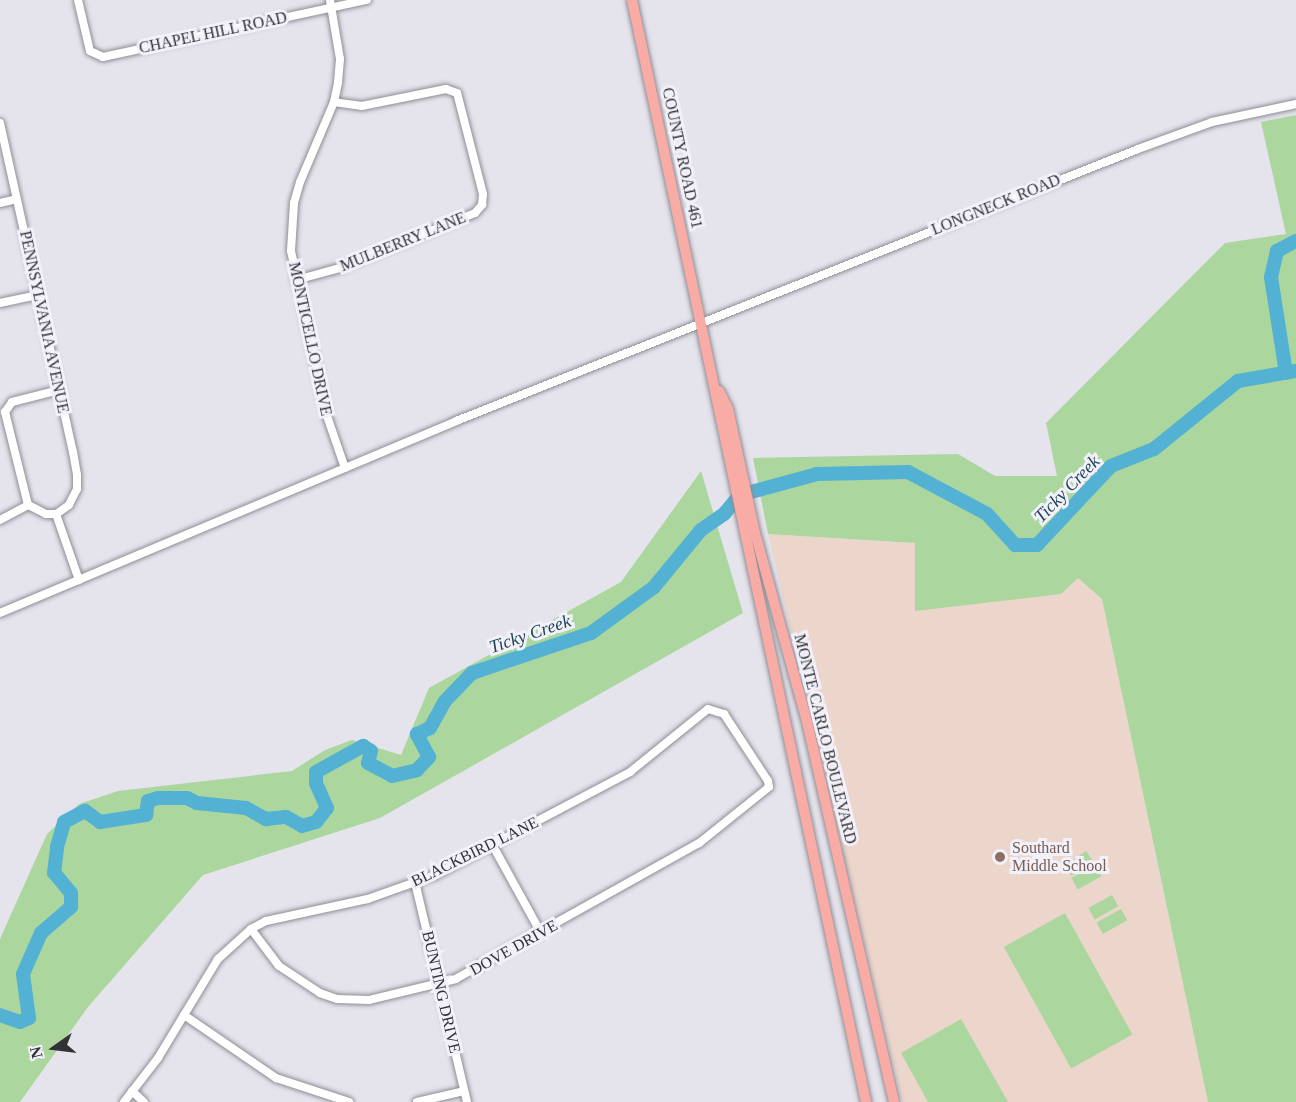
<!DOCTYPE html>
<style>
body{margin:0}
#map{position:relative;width:1296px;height:1102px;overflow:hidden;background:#e5e3ec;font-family:Georgia,serif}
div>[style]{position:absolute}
.education>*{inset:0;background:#ecd5ca}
.green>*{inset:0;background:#abd69e;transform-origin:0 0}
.river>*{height:14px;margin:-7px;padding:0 7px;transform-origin:7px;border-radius:7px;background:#53b1d3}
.roads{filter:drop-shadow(0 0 2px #8f8e95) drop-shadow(0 0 2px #8f8e95)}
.minor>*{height:8px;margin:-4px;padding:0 4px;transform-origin:4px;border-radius:4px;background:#fff}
.major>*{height:10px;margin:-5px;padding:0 5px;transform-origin:5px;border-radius:5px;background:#f9aca6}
.dots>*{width:16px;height:16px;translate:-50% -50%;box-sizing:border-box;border:3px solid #f2f0f9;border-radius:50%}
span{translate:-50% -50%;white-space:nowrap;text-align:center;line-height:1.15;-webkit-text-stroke:6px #f2f0f9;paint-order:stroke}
.street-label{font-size:16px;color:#323235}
.education-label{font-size:16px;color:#785e54}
.left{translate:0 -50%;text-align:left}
.water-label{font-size:18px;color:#1b4454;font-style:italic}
.north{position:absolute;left:24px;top:1018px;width:60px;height:60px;-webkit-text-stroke:4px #f2f0f9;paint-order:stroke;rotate:256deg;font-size:16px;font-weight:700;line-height:24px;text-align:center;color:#323235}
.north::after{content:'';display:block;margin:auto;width:21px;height:27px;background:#323235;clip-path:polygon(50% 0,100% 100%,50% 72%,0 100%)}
</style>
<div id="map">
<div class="education">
<i style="clip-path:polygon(768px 534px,915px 543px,916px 611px,1078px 578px,1102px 599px,1208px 1102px,902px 1102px)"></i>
</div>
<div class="green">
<i style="clip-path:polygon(1296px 115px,1296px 1102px,1208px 1102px,1102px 599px,1078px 578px,1061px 594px,915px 611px,915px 543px,768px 534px,753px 458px,958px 454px,995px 476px,1057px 476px,1046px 423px,1225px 243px,1286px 234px,1261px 122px)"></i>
<i style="clip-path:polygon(701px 471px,743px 613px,380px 818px,203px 875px,88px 1007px,20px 1102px,0 1102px,0 939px,47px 834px,79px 804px,118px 791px,292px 771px,325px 750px,352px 740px,401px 755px,429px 688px,621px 582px)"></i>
<i style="left:1086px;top:851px;width:12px;height:26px;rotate:55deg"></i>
<i style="left:1095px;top:865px;width:13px;height:27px;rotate:61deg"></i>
<i style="left:1112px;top:895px;width:13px;height:27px;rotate:61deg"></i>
<i style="left:1121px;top:909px;width:13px;height:28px;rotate:61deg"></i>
<i style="left:1065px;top:913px;width:139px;height:70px;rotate:61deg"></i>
<i style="clip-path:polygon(961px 1019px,1008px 1102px,928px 1102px,901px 1053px)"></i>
</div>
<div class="river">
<i style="left:1286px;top:373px;width:97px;rotate:-98.9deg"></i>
<i style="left:1271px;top:277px;width:27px;rotate:-77deg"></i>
<i style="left:1277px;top:251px;width:21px;rotate:-28deg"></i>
<i style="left:0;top:1015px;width:21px;rotate:19deg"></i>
<i style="left:20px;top:1022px;width:10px;rotate:-24deg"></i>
<i style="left:29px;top:1018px;width:44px;rotate:-97.8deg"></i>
<i style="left:23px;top:974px;width:45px;rotate:-66.3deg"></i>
<i style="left:41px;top:933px;width:40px;rotate:-41deg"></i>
<i style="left:71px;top:907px;width:14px;rotate:-90deg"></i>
<i style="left:71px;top:893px;width:26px;rotate:-130deg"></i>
<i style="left:54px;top:873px;width:26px;rotate:-83deg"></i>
<i style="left:57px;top:847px;width:26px;rotate:-74deg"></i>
<i style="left:64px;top:822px;width:24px;rotate:-28deg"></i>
<i style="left:85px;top:811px;width:19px;rotate:36deg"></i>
<i style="left:100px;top:822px;width:47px;rotate:-8.7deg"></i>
<i style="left:146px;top:815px;width:14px;rotate:-82deg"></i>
<i style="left:148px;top:801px;width:10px;rotate:-17deg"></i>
<i style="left:158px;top:798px;width:29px"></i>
<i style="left:187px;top:798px;width:11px;rotate:27deg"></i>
<i style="left:197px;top:803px;width:49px;rotate:5.8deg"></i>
<i style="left:246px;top:808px;width:23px;rotate:29deg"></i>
<i style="left:266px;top:819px;width:20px;rotate:-6deg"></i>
<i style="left:286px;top:817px;width:18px;rotate:29deg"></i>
<i style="left:302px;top:826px;width:15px;rotate:-16deg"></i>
<i style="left:316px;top:822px;width:18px;rotate:-52deg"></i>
<i style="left:327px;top:808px;width:27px;rotate:-114deg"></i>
<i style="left:316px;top:783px;width:11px;rotate:-90deg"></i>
<i style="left:316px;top:772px;width:54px;rotate:-29deg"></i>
<i style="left:363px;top:746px;width:9px;rotate:32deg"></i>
<i style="left:371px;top:751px;width:12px;rotate:104deg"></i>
<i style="left:368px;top:763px;width:27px;rotate:28deg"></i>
<i style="left:392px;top:776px;width:26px;rotate:-13deg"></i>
<i style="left:417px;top:770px;width:18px;rotate:-47deg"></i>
<i style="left:429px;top:757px;width:26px;rotate:-118deg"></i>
<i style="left:417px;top:734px;width:14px;rotate:-25deg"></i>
<i style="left:430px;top:728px;width:31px;rotate:-61deg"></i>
<i style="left:445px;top:701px;width:39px;rotate:-46deg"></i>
<i style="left:472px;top:673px;width:126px;rotate:-18.6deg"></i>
<i style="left:591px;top:633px;width:78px;rotate:-36.1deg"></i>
<i style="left:654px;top:587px;width:74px;rotate:-50.5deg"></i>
<i style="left:701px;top:530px;width:28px;rotate:-35deg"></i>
<i style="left:724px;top:514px;width:25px;rotate:-50deg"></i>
<i style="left:740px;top:495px;width:80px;rotate:-15.3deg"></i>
<i style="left:817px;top:474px;width:91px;rotate:-1.3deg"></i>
<i style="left:908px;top:472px;width:89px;rotate:28deg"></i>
<i style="left:987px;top:514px;width:42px;rotate:47.9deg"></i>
<i style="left:1015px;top:545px;width:22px"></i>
<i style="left:1037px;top:545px;width:108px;rotate:-46.9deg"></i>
<i style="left:1111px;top:466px;width:46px;rotate:-21.6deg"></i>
<i style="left:1154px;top:449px;width:108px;rotate:-39deg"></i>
<i style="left:1238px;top:381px;width:59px;rotate:-9.8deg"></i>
</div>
<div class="roads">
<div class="minor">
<i style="left:78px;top:0;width:52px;rotate:76.8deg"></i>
<i style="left:90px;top:51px;width:14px;rotate:25deg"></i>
<i style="left:103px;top:57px;width:270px;rotate:-12.2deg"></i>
<i style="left:330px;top:0;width:60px;rotate:80.4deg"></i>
<i style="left:340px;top:59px;width:24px;rotate:95deg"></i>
<i style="left:338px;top:83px;width:19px;rotate:102deg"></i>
<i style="left:334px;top:102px;width:87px;rotate:113deg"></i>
<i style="left:300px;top:182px;width:22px;rotate:106deg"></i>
<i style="left:294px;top:203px;width:48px;rotate:93.6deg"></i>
<i style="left:291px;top:251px;width:169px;rotate:77.7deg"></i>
<i style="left:327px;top:416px;width:55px;rotate:70.9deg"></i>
<i style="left:0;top:123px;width:337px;rotate:77.5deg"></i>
<i style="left:73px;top:452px;width:23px;rotate:80deg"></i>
<i style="left:77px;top:475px;width:14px;rotate:90deg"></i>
<i style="left:77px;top:489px;width:18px;rotate:117deg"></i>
<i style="left:69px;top:505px;width:16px;rotate:145deg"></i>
<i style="left:56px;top:514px;width:10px;rotate:180deg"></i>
<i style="left:46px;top:514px;width:20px;rotate:-153deg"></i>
<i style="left:28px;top:505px;width:96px;rotate:-103.9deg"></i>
<i style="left:5px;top:412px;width:12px;rotate:-55deg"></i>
<i style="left:12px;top:402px;width:49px;rotate:-14.3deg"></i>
<i style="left:0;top:203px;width:17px;rotate:-13deg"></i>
<i style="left:296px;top:280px;width:46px;rotate:-15.3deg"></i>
<i style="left:340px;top:268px;width:146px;rotate:-22.2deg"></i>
<i style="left:475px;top:213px;width:11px;rotate:-49deg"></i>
<i style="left:482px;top:205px;width:11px;rotate:-85deg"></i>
<i style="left:483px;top:194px;width:104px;rotate:-104.4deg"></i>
<i style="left:457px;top:93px;width:12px;rotate:-160deg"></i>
<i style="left:446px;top:89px;width:86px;rotate:168.6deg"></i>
<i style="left:362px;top:106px;width:28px;rotate:-172deg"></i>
<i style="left:0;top:303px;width:39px;rotate:-12deg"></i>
<i style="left:56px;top:514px;width:70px;rotate:70.8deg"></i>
<i style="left:0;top:520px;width:32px;rotate:-28deg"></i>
<i style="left:0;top:613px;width:495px;rotate:-22.8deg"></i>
<i style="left:456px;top:421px;width:734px;rotate:-21.74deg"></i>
<i style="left:1138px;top:149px;width:79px;rotate:-20deg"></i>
<i style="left:1212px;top:122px;width:86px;rotate:-12.1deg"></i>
<i style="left:493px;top:846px;width:99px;rotate:61.1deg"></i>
<i style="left:415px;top:882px;width:226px;rotate:76.7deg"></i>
<i style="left:184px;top:1015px;width:112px;rotate:34.4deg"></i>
<i style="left:276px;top:1078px;width:77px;rotate:18.2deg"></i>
<i style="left:132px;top:1091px;width:16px;rotate:43deg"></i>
<i style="left:124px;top:1102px;width:56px;rotate:-52.3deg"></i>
<i style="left:158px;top:1058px;width:116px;rotate:-58.8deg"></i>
<i style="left:218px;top:959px;width:45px;rotate:-42.3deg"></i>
<i style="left:251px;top:929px;width:17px;rotate:-28deg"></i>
<i style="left:266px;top:921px;width:104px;rotate:-12.2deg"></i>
<i style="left:368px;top:899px;width:71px;rotate:-19.7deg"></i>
<i style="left:435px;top:875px;width:221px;rotate:-27.8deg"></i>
<i style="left:630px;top:772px;width:100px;rotate:-38.9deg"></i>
<i style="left:708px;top:709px;width:17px;rotate:17deg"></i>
<i style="left:724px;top:714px;width:80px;rotate:56.7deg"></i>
<i style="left:768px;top:781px;width:6px;rotate:81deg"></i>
<i style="left:769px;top:787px;width:90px;rotate:141.3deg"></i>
<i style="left:699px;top:843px;width:278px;rotate:150.8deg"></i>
<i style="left:456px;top:979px;width:89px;rotate:166.4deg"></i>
<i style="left:369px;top:1000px;width:32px;rotate:-178deg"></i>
<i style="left:337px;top:999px;width:18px;rotate:-161deg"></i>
<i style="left:320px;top:993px;width:49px;rotate:-146.6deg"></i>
<i style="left:279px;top:966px;width:46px;rotate:-127.1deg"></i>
<i style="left:417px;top:1102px;width:48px;rotate:-13.2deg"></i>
</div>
<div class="major">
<i style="left:632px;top:0;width:1127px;rotate:78.01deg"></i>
<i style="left:719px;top:391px;width:20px;rotate:63deg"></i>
<i style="left:728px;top:409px;width:127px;rotate:77.7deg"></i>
<i style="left:755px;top:533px;width:196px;rotate:74.6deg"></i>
<i style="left:807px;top:722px;width:390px;rotate:77.1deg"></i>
</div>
</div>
<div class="dots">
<i style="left:1000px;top:857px;background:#8d6e63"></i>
</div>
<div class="street-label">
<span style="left:213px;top:33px;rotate:-12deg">CHAPEL HILL ROAD</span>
<span style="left:682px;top:158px;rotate:78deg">COUNTY ROAD 461</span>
<span style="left:996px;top:205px;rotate:-22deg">LONGNECK ROAD</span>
<span style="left:403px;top:242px;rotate:-22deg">MULBERRY LANE</span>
<span style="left:44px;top:322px;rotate:78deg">PENNSYLVANIA AVENUE</span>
<span style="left:310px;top:339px;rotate:78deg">MONTICELLO DRIVE</span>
<span style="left:825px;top:739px;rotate:76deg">MONTE CARLO BOULEVARD</span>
<span style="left:475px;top:852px;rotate:-26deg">BLACKBIRD LANE</span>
<span style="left:514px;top:948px;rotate:-29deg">DOVE DRIVE</span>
<span style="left:441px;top:992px;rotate:77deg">BUNTING DRIVE</span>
</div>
<div class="education-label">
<span class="left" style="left:1012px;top:857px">Southard<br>Middle School</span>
</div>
<div class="water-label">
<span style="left:1067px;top:489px;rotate:-46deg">Ticky Creek</span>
<span style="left:530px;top:634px;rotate:-19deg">Ticky Creek</span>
</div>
<div class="north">N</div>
</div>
